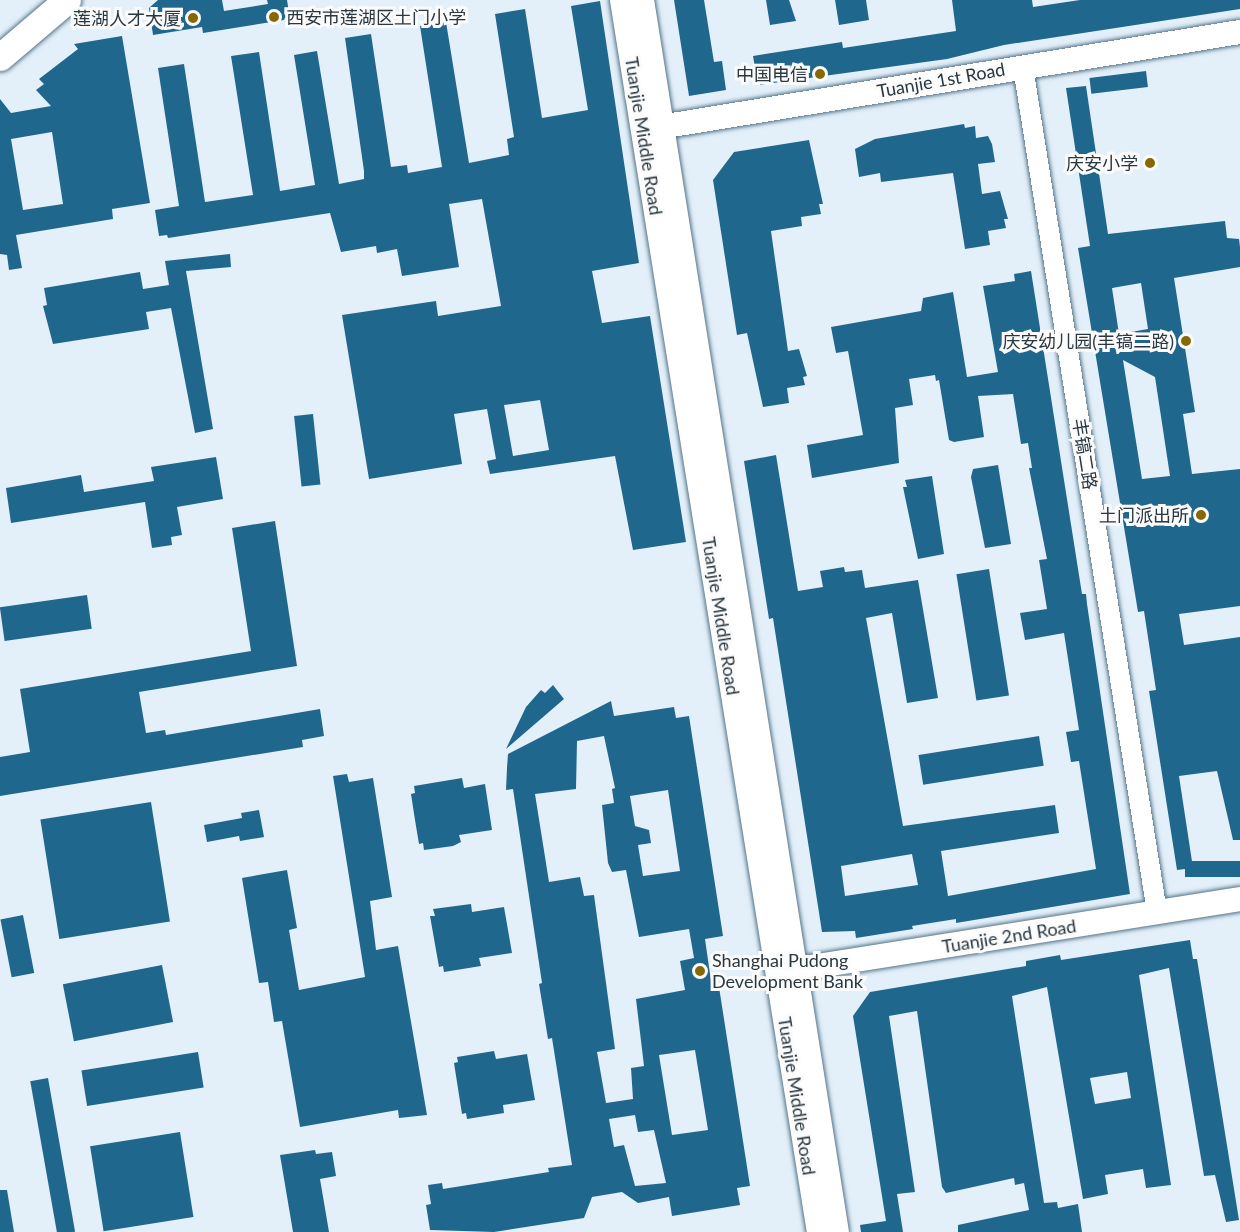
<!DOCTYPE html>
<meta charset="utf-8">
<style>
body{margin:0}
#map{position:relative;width:1240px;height:1232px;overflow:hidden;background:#e3f0fa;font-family:Lato,"Noto Sans SC",sans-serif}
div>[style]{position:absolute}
.building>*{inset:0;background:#20678e;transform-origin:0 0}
.roads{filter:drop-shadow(0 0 2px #547489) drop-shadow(0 0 2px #547489)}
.minor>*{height:20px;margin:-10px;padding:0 10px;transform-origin:10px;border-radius:10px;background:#fff}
.tertiary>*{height:24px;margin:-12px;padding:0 12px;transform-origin:12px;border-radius:12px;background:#fff}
.secondary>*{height:27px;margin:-13.5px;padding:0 13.5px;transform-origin:13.5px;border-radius:13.5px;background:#fff}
.dots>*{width:16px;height:16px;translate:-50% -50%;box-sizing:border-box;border:3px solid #fbfbfb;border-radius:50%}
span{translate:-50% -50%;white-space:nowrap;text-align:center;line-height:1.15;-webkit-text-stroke:6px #fbfbfb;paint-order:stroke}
.poi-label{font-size:18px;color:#293740}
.left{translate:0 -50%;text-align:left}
.right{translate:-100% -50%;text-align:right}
.street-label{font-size:18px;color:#293740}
</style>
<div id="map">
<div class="building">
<i style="clip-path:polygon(158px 0,222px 0,224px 11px,268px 4px,267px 0,287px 0,290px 19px,203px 33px,202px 27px,153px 35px,149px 8px)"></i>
<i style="clip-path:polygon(674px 0,704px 0,714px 62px,722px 61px,726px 90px,689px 96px)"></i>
<i style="clip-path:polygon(766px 0,789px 0,796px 21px,770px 25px)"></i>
<i style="clip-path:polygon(835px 0,866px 0,869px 20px,839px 25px)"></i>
<i style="clip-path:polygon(952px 0,1032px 0,1033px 7px,1080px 0,1240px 0,1240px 9px,1004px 45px,947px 59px,758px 85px,753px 56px,842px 42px,843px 48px,956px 31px)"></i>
<i style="clip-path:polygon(evenodd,600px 1px,639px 263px,592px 271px,602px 323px,650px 316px,686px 542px,633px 550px,615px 456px,490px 474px,487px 461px,496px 459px,487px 409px,454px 414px,462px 464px,369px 479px,342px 315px,436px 301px,438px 316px,501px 306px,482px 199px,449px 204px,459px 267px,402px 276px,397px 249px,377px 253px,376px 246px,341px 252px,330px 213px,168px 238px,167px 235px,159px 236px,155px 210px,179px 206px,158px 68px,184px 64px,205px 202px,253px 195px,231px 56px,259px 52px,280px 191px,315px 185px,294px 55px,317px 51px,339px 184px,364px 179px,364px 171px,345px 38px,371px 34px,391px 167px,407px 165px,408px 173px,442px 167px,420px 26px,446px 22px,469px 163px,509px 155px,507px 139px,514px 137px,495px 14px,525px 9px,542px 118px,588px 110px,571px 6px,600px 1px,540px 400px,549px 450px,513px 456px,504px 405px,540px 400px)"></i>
<i style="clip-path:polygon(evenodd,122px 36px,150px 203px,112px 209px,113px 219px,16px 235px,22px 268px,9px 270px,7px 255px,0 254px,0 99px,11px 113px,51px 106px,36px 90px,44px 84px,39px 79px,78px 49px,74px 44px,122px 36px,52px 132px,63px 204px,23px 210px,11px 139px,52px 132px)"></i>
<i style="left:1146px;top:71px;width:16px;height:57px;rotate:83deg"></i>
<i style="clip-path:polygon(evenodd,1086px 86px,1108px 234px,1225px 221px,1227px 238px,1239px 239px,1240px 247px,1240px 267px,1174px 278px,1195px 412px,1183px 414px,1192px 474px,1240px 469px,1240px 606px,1179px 614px,1184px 645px,1240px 637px,1240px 840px,1233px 840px,1217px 771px,1179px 776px,1193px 868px,1177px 870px,1149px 691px,1156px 690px,1144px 611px,1138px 612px,1078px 248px,1090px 246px,1066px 88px,1086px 86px,1141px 283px,1148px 329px,1119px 334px,1112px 288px,1141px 283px,1086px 86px,1123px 360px,1155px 377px,1170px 476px,1142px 479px,1123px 360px)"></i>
<i style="clip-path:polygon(964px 124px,965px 128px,975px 126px,976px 138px,988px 136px,992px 144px,995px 162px,978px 164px,982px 194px,1000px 191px,1008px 219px,1004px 219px,1006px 228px,988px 231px,990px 245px,965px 249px,953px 173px,881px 182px,880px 173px,859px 177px,855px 149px,875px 139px)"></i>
<i style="clip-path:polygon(809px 140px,823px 204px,819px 204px,821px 214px,801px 217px,802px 226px,771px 231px,788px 351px,799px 349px,807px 376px,803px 377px,805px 385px,787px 388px,789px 403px,763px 407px,747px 333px,737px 335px,713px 180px,734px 152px)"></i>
<i style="clip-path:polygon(230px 254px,231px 267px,186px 271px,213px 429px,195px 433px,171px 308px,146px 312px,149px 329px,53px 344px,43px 306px,47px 305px,44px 288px,140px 272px,143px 289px,169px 285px,165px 261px)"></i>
<i style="clip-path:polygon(evenodd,1031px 271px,1082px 594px,1086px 594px,1087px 604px,1130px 894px,956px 923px,956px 919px,912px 926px,913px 929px,856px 938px,855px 931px,822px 932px,773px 618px,769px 619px,744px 461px,776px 455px,798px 591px,823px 587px,820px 571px,844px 567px,845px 572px,862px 570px,865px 588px,918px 580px,938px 698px,907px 703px,892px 613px,866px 618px,903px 826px,1055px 805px,1059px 833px,941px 851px,948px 896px,1096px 869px,1079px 761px,1071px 762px,1066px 732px,1079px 730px,1064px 633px,1025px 640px,1020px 613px,1047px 609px,1039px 560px,1047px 559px,1029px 468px,1032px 468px,1028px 443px,1021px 444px,1013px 394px,978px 396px,984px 437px,954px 442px,949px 440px,939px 380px,936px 381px,935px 375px,909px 379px,913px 405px,895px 408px,899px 463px,812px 478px,807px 445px,863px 435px,848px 351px,836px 353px,831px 327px,921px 311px,923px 298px,953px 292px,967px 377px,998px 372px,983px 286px,1015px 281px,1014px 274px,1031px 271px,912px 854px,918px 885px,845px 896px,841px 866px,912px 854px)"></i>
<i style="left:313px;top:414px;width:71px;height:19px;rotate:84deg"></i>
<i style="clip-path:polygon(216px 457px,223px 499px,177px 507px,182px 535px,171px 537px,172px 545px,152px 548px,145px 502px,11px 523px,6px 488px,81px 475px,84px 492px,154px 481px,151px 467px)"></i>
<i style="clip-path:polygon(998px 465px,1011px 544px,985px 548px,971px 477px,973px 469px)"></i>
<i style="clip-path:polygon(932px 476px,944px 554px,918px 559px,903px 487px,907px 487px,905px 480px)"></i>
<i style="clip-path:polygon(275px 521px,297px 666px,139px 692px,146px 733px,165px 730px,166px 735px,320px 709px,324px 736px,302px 740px,303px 747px,0 796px,0 757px,30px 752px,20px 689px,251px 651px,232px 528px)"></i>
<i style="left:989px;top:569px;width:128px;height:33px;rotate:81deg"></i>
<i style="left:87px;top:595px;width:34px;height:88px;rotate:82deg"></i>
<i style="clip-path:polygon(553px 685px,564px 699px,506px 749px,526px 707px,541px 690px,545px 693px)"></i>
<i style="clip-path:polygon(evenodd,611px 701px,614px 716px,674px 707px,676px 718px,689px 716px,723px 936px,705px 939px,712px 988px,719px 987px,750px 1186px,737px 1188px,740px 1205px,672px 1216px,669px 1197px,638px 1203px,622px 1192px,592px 1197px,584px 1218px,494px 1232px,430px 1230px,426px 1205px,431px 1204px,428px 1185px,442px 1183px,443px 1189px,549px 1172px,548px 1168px,572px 1165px,552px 1038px,548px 1039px,539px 984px,542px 983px,513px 789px,506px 790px,507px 768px,508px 754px,611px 701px,604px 736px,615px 788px,612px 789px,614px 803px,602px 805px,608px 863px,612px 872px,626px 870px,639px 937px,689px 929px,694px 958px,680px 961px,685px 990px,636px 999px,644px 1066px,631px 1068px,633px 1099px,606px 1103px,597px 1052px,615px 1049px,594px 895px,584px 896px,580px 877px,549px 882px,535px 794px,576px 789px,577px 741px,604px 736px,611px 701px,668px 790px,680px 871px,643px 876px,638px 845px,651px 843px,649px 830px,635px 826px,630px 796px,668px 790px,611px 701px,695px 1050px,708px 1130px,672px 1135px,659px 1055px,695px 1050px,611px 701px,635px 1115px,638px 1132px,654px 1130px,666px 1183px,635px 1186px,624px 1145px,614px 1147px,609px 1119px,635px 1115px)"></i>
<i style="left:1039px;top:736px;width:30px;height:122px;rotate:81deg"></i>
<i style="clip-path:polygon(347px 774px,349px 782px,373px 778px,392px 897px,370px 901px,376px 950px,398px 946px,427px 1115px,399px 1118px,398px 1110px,300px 1127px,282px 1021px,274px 1022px,268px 982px,259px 983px,242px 878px,287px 870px,297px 928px,289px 930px,299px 990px,365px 977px,333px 776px)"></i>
<i style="clip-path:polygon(462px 778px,464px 788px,485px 784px,492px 830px,459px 835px,461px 842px,453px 846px,424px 850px,423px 843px,419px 844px,415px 820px,411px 794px,415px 793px,414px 786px)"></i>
<i style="left:151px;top:802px;width:121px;height:112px;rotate:81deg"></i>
<i style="clip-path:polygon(259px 810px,264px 837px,240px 841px,239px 836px,207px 842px,204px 825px,242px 818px,241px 813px)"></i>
<i style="left:1240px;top:861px;width:16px;height:55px;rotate:90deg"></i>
<i style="clip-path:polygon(471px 904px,472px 912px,504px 907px,512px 953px,479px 958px,481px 966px,444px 972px,443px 966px,439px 967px,430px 916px,435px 916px,433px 909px)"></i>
<i style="left:23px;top:915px;width:59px;height:23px;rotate:79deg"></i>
<i style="clip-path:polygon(evenodd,1190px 940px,1193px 959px,1197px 959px,1239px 1220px,1226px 1222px,1215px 1175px,1204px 1176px,1169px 968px,1139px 975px,1171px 1185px,1146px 1188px,1143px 1169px,1105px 1175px,1108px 1194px,1083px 1199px,1047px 987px,1012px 996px,1044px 1203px,1057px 1202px,1058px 1208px,1078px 1204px,1082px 1232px,958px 1232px,958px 1225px,1029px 1210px,1024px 1183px,1015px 1185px,1014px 1178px,946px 1193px,942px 1187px,917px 1011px,889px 1016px,915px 1192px,897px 1194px,903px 1232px,861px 1232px,860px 1225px,886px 1221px,853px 1016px,870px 992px,1026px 966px,1026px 961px,1060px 955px,1061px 960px,1190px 940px,1127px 1072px,1131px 1098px,1095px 1104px,1090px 1078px,1127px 1072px)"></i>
<i style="left:162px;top:965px;width:58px;height:101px;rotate:79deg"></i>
<i style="clip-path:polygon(494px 1051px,496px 1059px,527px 1054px,535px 1100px,503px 1105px,504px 1113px,467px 1119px,466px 1113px,462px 1114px,454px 1063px,458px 1062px,457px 1057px)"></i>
<i style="left:198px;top:1052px;width:36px;height:118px;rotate:81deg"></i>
<i style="left:48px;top:1078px;width:156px;height:18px;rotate:80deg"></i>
<i style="left:180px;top:1132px;width:86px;height:91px;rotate:81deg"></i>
<i style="clip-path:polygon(315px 1150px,316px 1154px,332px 1152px,336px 1176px,320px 1179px,329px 1232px,293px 1232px,280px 1155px)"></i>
<i style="clip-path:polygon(0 1190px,7px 1190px,14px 1232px,0 1232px)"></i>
</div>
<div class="roads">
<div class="minor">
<i style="left:1023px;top:67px;width:856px;rotate:80.99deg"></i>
</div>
<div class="tertiary">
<i style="left:622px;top:0;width:1248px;rotate:80.92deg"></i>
<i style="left:642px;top:0;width:1247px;rotate:81.01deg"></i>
<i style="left:648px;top:129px;width:600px;rotate:-9.31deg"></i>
<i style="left:780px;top:972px;width:466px;rotate:-9deg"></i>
</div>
<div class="secondary">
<i style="left:0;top:57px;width:88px;rotate:-40.4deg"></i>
</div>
</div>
<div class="dots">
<i style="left:274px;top:17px;background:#886805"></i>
<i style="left:193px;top:18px;background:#886805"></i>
<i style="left:820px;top:74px;background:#886805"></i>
<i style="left:1150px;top:163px;background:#886805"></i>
<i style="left:1186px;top:341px;background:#886805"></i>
<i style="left:1201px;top:515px;background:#886805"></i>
<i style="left:700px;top:971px;background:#886805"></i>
</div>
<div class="poi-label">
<span class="left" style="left:286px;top:17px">西安市莲湖区土门小学</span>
<span class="right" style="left:181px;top:18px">莲湖人才大厦</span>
<span class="right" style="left:808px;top:74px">中国电信</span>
<span class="right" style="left:1138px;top:163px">庆安小学</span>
<span class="right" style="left:1174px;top:341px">庆安幼儿园(丰镐二路)</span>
<span class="right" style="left:1189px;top:515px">土门派出所</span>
<span class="left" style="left:712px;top:971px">Shanghai Pudong<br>Development Bank</span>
</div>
<div class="street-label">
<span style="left:941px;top:80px;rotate:-10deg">Tuanjie 1st Road</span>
<span style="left:644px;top:136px;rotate:81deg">Tuanjie Middle Road</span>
<span style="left:1085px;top:454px;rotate:81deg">丰镐二路</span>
<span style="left:721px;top:616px;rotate:81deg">Tuanjie Middle Road</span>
<span style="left:1009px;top:936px;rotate:-9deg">Tuanjie 2nd Road</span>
<span style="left:797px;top:1096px;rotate:81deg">Tuanjie Middle Road</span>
</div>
</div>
